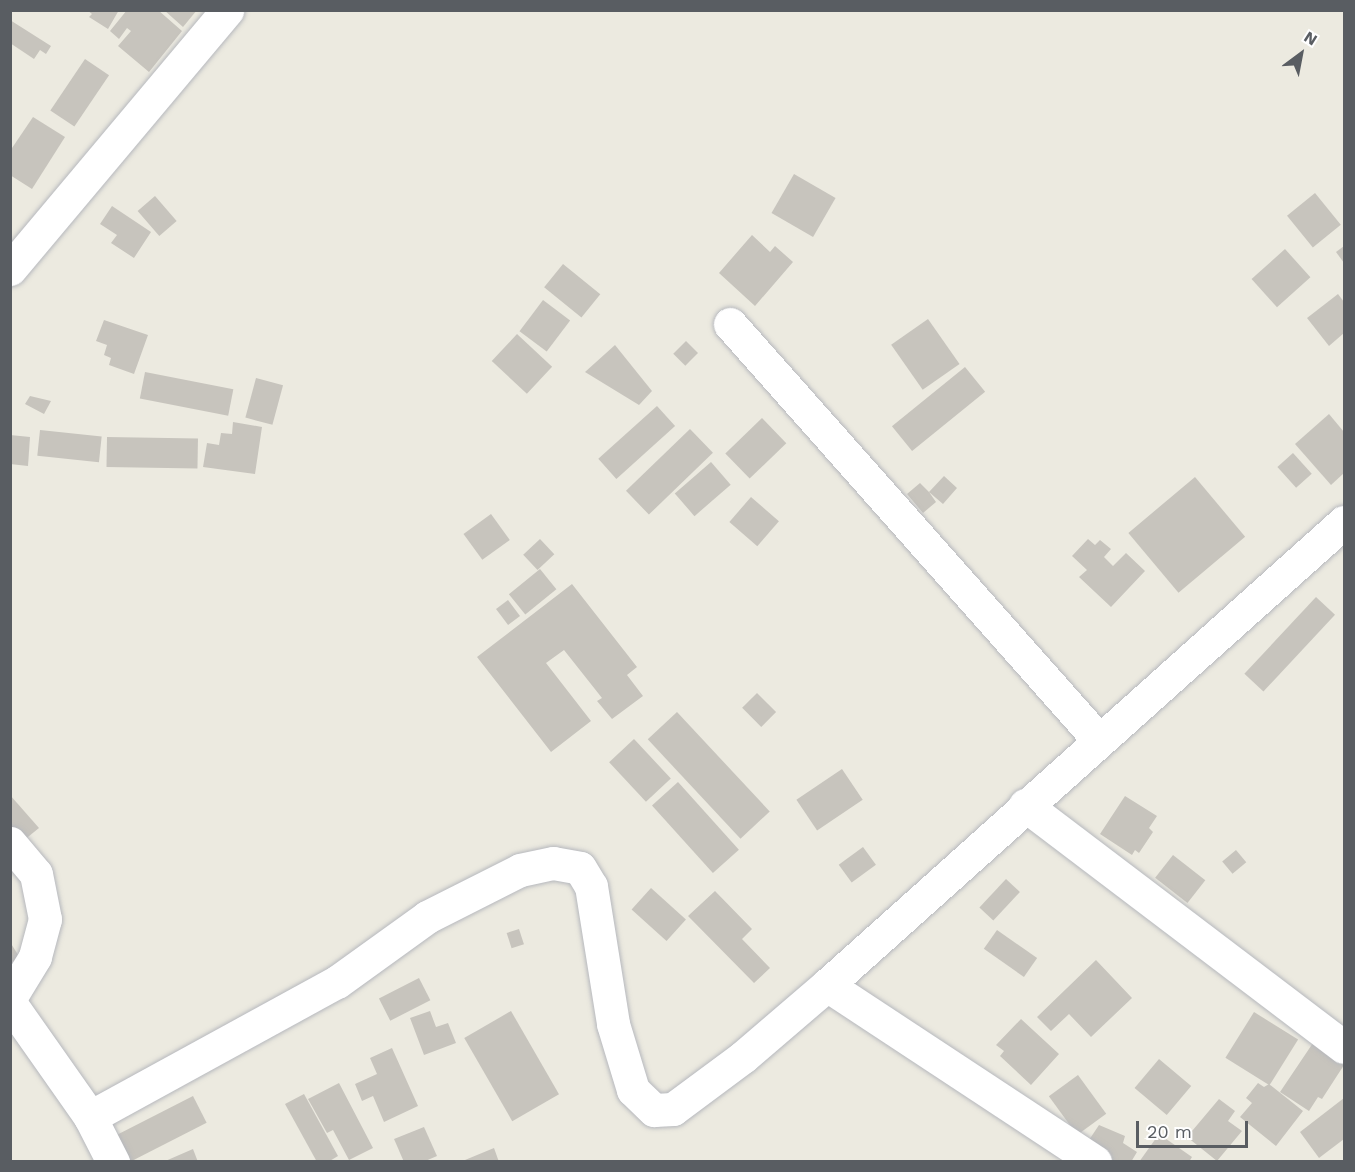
<!DOCTYPE html>
<style>
body{margin:0}
#map{position:relative;width:1355px;height:1172px;overflow:hidden;background:#eceae0;font-family:"Work Sans",sans-serif}
div>[style]{position:absolute}
.building>*{inset:0;background:#c7c4bd;transform-origin:0 0}
.roads{filter:drop-shadow(0 0 2px #b6b8bd) drop-shadow(0 0 2px #b6b8bd)}
.minor>*{height:33px;margin:-16.5px;padding:0 16.5px;transform-origin:16.5px;border-radius:16.5px;background:#fff}
span{translate:-50% -50%;white-space:nowrap;text-align:center;line-height:1.15;-webkit-text-stroke:5px #fff;paint-order:stroke}
.frame{position:absolute;inset:0;border:12px solid #595d62;pointer-events:none}
.north{position:absolute;left:1271px;top:24px;width:60px;height:60px;-webkit-text-stroke:4px #fff;paint-order:stroke;rotate:32deg;font-size:16px;font-weight:700;line-height:24px;text-align:center;color:#595d62}
.north::after{content:'';display:block;margin:auto;width:21px;height:27px;background:#595d62;clip-path:polygon(50% 0,100% 100%,50% 72%,0 100%)}
.scale{position:absolute;left:1136px;top:1121px;width:112px;height:27px;box-sizing:border-box;border:3px solid #595d62;border-top:0;padding-left:8px;font-size:18px;line-height:21px;white-space:nowrap;color:#595d62;-webkit-text-stroke:4px #fff;paint-order:stroke}
</style>
<div id="map">
<div class="building">
<i style="clip-path:polygon(87px 10px,119px 10px,108px 29px,89px 17px,92px 14px)"></i>
<i style="clip-path:polygon(127px 10px,158px 10px,182px 31px,149px 72px,118px 46px,131px 31px,127px 28px,119px 39px,110px 31px)"></i>
<i style="clip-path:polygon(164px 10px,197px 10px,183px 27px)"></i>
<i style="clip-path:polygon(10px 20px,51px 46px,46px 54px,40px 50px,34px 59px,10px 43px)"></i>
<i style="left:85px;top:59px;width:29px;height:62px;rotate:34deg"></i>
<i style="clip-path:polygon(33px 117px,65px 137px,32px 189px,10px 175px,10px 151px)"></i>
<i style="left:794px;top:174px;width:48px;height:45px;rotate:30deg"></i>
<i style="left:1315px;top:193px;width:41px;height:36px;rotate:51deg"></i>
<i style="left:155px;top:196px;width:33px;height:23px;rotate:49deg"></i>
<i style="clip-path:polygon(112px 206px,151px 232px,134px 258px,111px 243px,117px 235px,100px 224px)"></i>
<i style="clip-path:polygon(752px 235px,770px 252px,775px 246px,793px 262px,755px 306px,719px 273px)"></i>
<i style="clip-path:polygon(1344px 246px,1344px 263px,1336px 252px)"></i>
<i style="left:1285px;top:249px;width:38px;height:45px;rotate:48deg"></i>
<i style="left:563px;top:264px;width:48px;height:30px;rotate:39deg"></i>
<i style="clip-path:polygon(1338px 294px,1344px 302px,1344px 333px,1329px 346px,1307px 318px)"></i>
<i style="left:543px;top:300px;width:34px;height:39px;rotate:37deg"></i>
<i style="left:928px;top:319px;width:55px;height:45px;rotate:55deg"></i>
<i style="clip-path:polygon(104px 320px,148px 335px,134px 374px,109px 365px,111px 358px,104px 355px,107px 345px,96px 341px)"></i>
<i style="left:517px;top:334px;width:48px;height:37px;rotate:43deg"></i>
<i style="left:686px;top:341px;width:17px;height:18px;rotate:45deg"></i>
<i style="clip-path:polygon(615px 345px,652px 391px,639px 405px,585px 372px)"></i>
<i style="left:965px;top:367px;width:32px;height:94px;rotate:51deg"></i>
<i style="left:145px;top:372px;width:90px;height:27px;rotate:11deg"></i>
<i style="left:256px;top:378px;width:28px;height:41px;rotate:15deg"></i>
<i style="clip-path:polygon(30px 396px,51px 401px,44px 414px,25px 404px)"></i>
<i style="left:657px;top:406px;width:27px;height:79px;rotate:48deg"></i>
<i style="clip-path:polygon(1329px 414px,1344px 432px,1344px 473px,1331px 485px,1295px 444px)"></i>
<i style="left:762px;top:418px;width:35px;height:51px;rotate:46deg"></i>
<i style="clip-path:polygon(233px 422px,262px 427px,255px 474px,203px 467px,207px 443px,219px 445px,221px 433px,232px 434px)"></i>
<i style="left:690px;top:429px;width:33px;height:89px;rotate:46deg"></i>
<i style="left:40px;top:430px;width:62px;height:26px;rotate:6deg"></i>
<i style="clip-path:polygon(10px 435px,30px 437px,28px 466px,10px 464px)"></i>
<i style="left:107px;top:437px;width:91px;height:30px;rotate:1deg"></i>
<i style="left:1293px;top:453px;width:28px;height:21px;rotate:48deg"></i>
<i style="left:711px;top:462px;width:30px;height:48px;rotate:49deg"></i>
<i style="clip-path:polygon(944px 476px,957px 488px,943px 504px,929px 492px,936px 502px,923px 513px,907px 494px,920px 483px,929px 492px)"></i>
<i style="left:1195px;top:477px;width:78px;height:87px;rotate:50deg"></i>
<i style="left:751px;top:497px;width:37px;height:33px;rotate:41deg"></i>
<i style="left:491px;top:514px;width:32px;height:34px;rotate:54deg"></i>
<i style="left:540px;top:539px;width:21px;height:23px;rotate:47deg"></i>
<i style="clip-path:polygon(1088px 539px,1095px 545px,1100px 540px,1111px 549px,1104px 557px,1113px 566px,1126px 553px,1145px 571px,1111px 607px,1079px 577px,1087px 570px,1072px 556px)"></i>
<i style="left:540px;top:569px;width:26px;height:40px;rotate:51deg"></i>
<i style="clip-path:polygon(572px 584px,637px 667px,627px 675px,643px 696px,612px 719px,597px 701px,602px 698px,564px 650px,546px 663px,591px 721px,551px 752px,477px 657px)"></i>
<i style="left:1316px;top:597px;width:26px;height:105px;rotate:43deg"></i>
<i style="left:508px;top:600px;width:20px;height:15px;rotate:53deg"></i>
<i style="left:757px;top:693px;width:27px;height:21px;rotate:45deg"></i>
<i style="left:677px;top:712px;width:136px;height:40px;rotate:47deg"></i>
<i style="left:634px;top:739px;width:54px;height:34px;rotate:47deg"></i>
<i style="left:842px;top:769px;width:37px;height:55px;rotate:56deg"></i>
<i style="left:678px;top:782px;width:91px;height:35px;rotate:48deg"></i>
<i style="clip-path:polygon(10px 795px,39px 828px,18px 845px,10px 836px)"></i>
<i style="clip-path:polygon(1125px 796px,1157px 816px,1149px 828px,1153px 832px,1139px 853px,1135px 850px,1132px 855px,1100px 834px)"></i>
<i style="left:863px;top:847px;width:22px;height:30px;rotate:54deg"></i>
<i style="left:1236px;top:850px;width:16px;height:18px;rotate:50deg"></i>
<i style="left:1173px;top:855px;width:41px;height:29px;rotate:38deg"></i>
<i style="left:1006px;top:879px;width:19px;height:39px;rotate:43deg"></i>
<i style="left:651px;top:888px;width:47px;height:29px;rotate:42deg"></i>
<i style="clip-path:polygon(715px 891px,752px 929px,742px 939px,770px 968px,754px 983px,688px 916px)"></i>
<i style="left:519px;top:929px;width:16px;height:13px;rotate:72deg"></i>
<i style="left:997px;top:930px;width:49px;height:23px;rotate:35deg"></i>
<i style="clip-path:polygon(10px 942px,20px 958px,10px 963px)"></i>
<i style="clip-path:polygon(1096px 960px,1132px 998px,1091px 1037px,1069px 1014px,1051px 1031px,1037px 1017px)"></i>
<i style="left:419px;top:978px;width:25px;height:45px;rotate:63deg"></i>
<i style="clip-path:polygon(430px 1011px,436px 1027px,448px 1023px,456px 1043px,424px 1055px,410px 1018px)"></i>
<i style="left:511px;top:1011px;width:96px;height:54px;rotate:60deg"></i>
<i style="left:1254px;top:1012px;width:52px;height:54px;rotate:32deg"></i>
<i style="clip-path:polygon(1021px 1019px,1059px 1054px,1031px 1085px,1000px 1056px,1004px 1051px,996px 1045px)"></i>
<i style="clip-path:polygon(1315px 1040px,1344px 1060px,1344px 1065px,1322px 1099px,1318px 1097px,1309px 1111px,1280px 1092px)"></i>
<i style="clip-path:polygon(392px 1048px,418px 1106px,384px 1122px,373px 1096px,362px 1101px,355px 1084px,377px 1074px,370px 1058px)"></i>
<i style="left:1159px;top:1059px;width:42px;height:38px;rotate:40deg"></i>
<i style="left:1078px;top:1075px;width:48px;height:36px;rotate:54deg"></i>
<i style="clip-path:polygon(339px 1083px,373px 1148px,349px 1160px,333px 1130px,327px 1133px,308px 1099px)"></i>
<i style="clip-path:polygon(1258px 1083px,1264px 1087px,1269px 1084px,1303px 1111px,1276px 1146px,1240px 1117px,1252px 1103px,1246px 1098px)"></i>
<i style="clip-path:polygon(304px 1094px,338px 1156px,328px 1162px,317px 1162px,285px 1104px)"></i>
<i style="left:193px;top:1096px;width:30px;height:89px;rotate:63deg"></i>
<i style="clip-path:polygon(1344px 1098px,1344px 1139px,1319px 1158px,1300px 1132px)"></i>
<i style="clip-path:polygon(1219px 1099px,1235px 1111px,1228px 1121px,1242px 1131px,1217px 1161px,1187px 1137px)"></i>
<i style="clip-path:polygon(1099px 1125px,1125px 1136px,1123px 1143px,1137px 1152px,1131px 1162px,1108px 1162px,1085px 1146px)"></i>
<i style="clip-path:polygon(424px 1127px,437px 1156px,423px 1162px,404px 1162px,394px 1139px)"></i>
<i style="clip-path:polygon(1159px 1134px,1192px 1157px,1189px 1162px,1139px 1162px)"></i>
<i style="clip-path:polygon(494px 1148px,499px 1162px,466px 1162px,465px 1160px)"></i>
<i style="clip-path:polygon(193px 1149px,198px 1162px,163px 1162px)"></i>
</div>
<div class="roads">
<div class="minor">
<i style="left:10px;top:269px;width:338px;rotate:-50deg"></i>
<i style="left:730px;top:324px;width:555px;rotate:48.44deg"></i>
<i style="left:1025px;top:805px;width:400px;rotate:37.2deg"></i>
<i style="left:10px;top:843px;width:40px;rotate:50deg"></i>
<i style="left:36px;top:874px;width:46px;rotate:78.7deg"></i>
<i style="left:45px;top:919px;width:39px;rotate:105deg"></i>
<i style="left:35px;top:957px;width:48px;rotate:121.4deg"></i>
<i style="left:827px;top:985px;width:321px;rotate:33.4deg"></i>
<i style="left:10px;top:1003px;width:139px;rotate:54.9deg"></i>
<i style="left:90px;top:1117px;width:51px;rotate:62.9deg"></i>
<i style="left:90px;top:1117px;width:281px;rotate:-28.7deg"></i>
<i style="left:337px;top:982px;width:111px;rotate:-35.8deg"></i>
<i style="left:427px;top:917px;width:104px;rotate:-26.8deg"></i>
<i style="left:520px;top:870px;width:34px;rotate:-12deg"></i>
<i style="left:553px;top:863px;width:27px;rotate:10deg"></i>
<i style="left:580px;top:868px;width:21px;rotate:59deg"></i>
<i style="left:591px;top:886px;width:140px;rotate:80.9deg"></i>
<i style="left:613px;top:1024px;width:69px;rotate:73.1deg"></i>
<i style="left:633px;top:1090px;width:29px;rotate:44deg"></i>
<i style="left:654px;top:1110px;width:19px;rotate:-3deg"></i>
<i style="left:673px;top:1109px;width:87px;rotate:-36.6deg"></i>
<i style="left:743px;top:1057px;width:111px;rotate:-40.6deg"></i>
<i style="left:827px;top:985px;width:694px;rotate:-41.85deg"></i>
</div>
</div>
<div class="frame"></div>
<div class="north">N</div>
<div class="scale">20 m</div>
</div>
